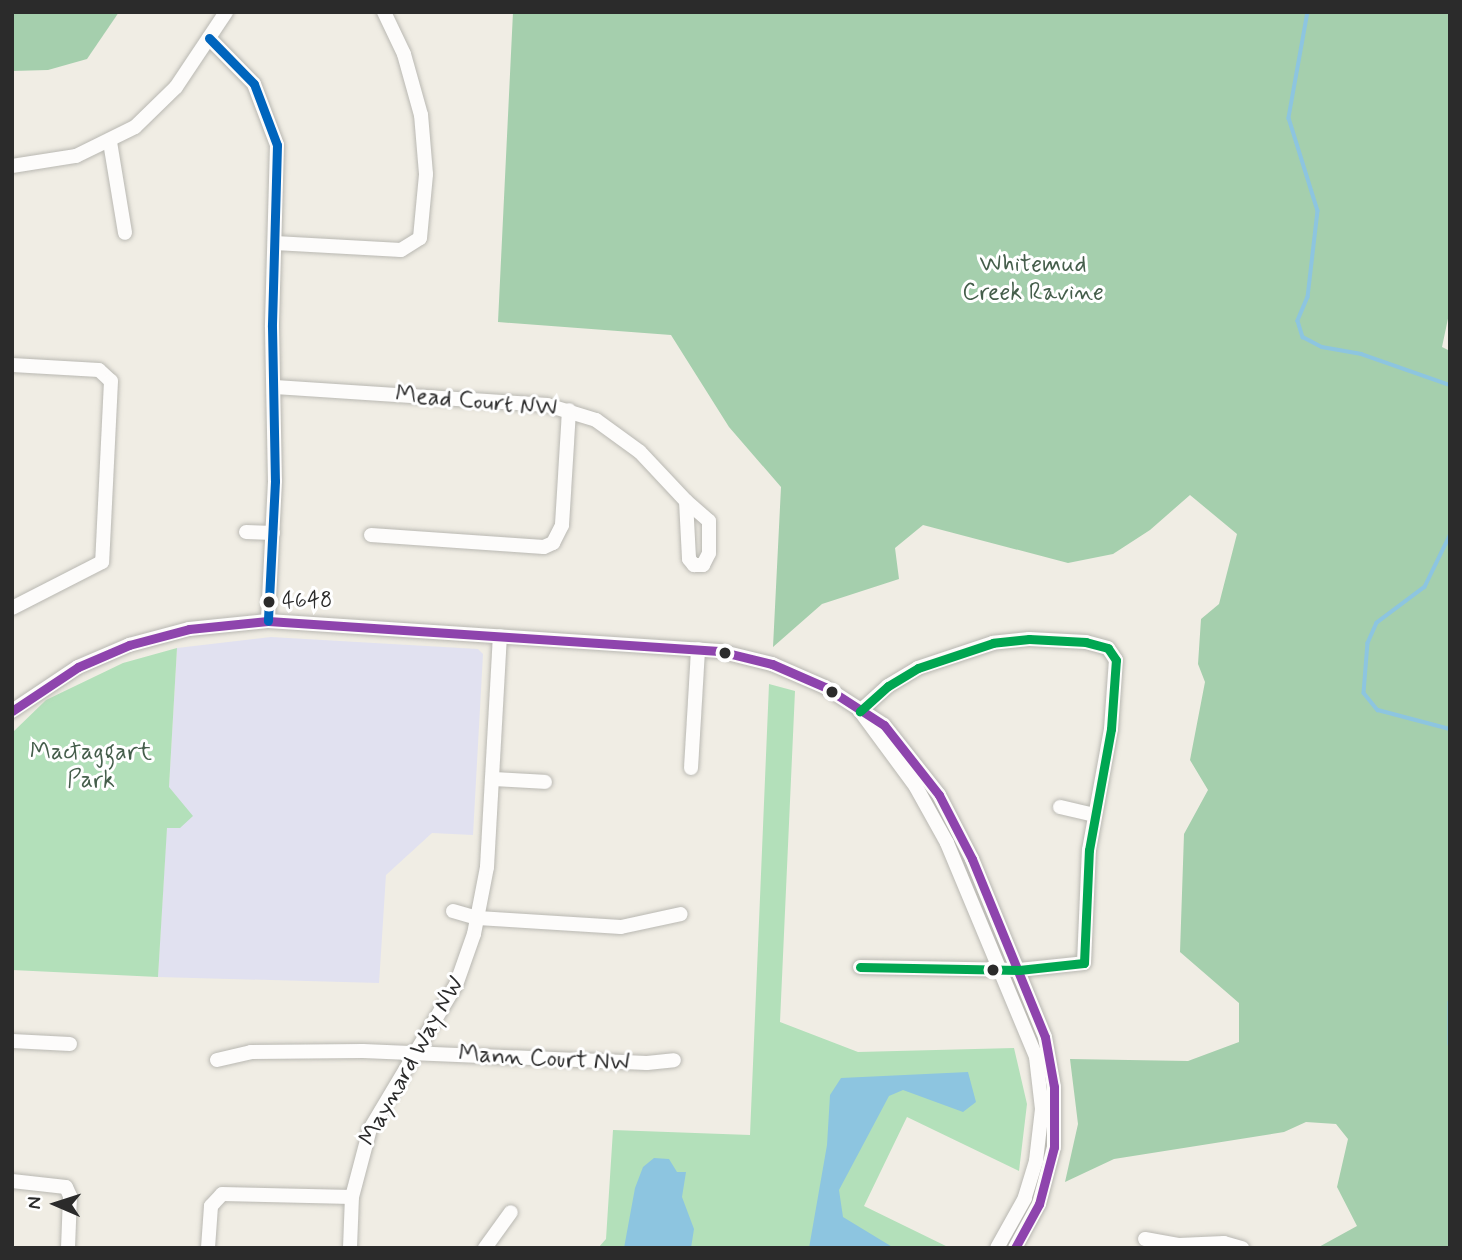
<!DOCTYPE html>
<style>
body{margin:0}
#map{position:relative;width:1462px;height:1260px;overflow:hidden;background:#f0ede4;font-family:Mynerve,sans-serif}
div>[style]{position:absolute}
.built>*{inset:0;background:#e1e1f0}
.green>*{inset:0;background:#b3e0ba}
.forest>*{inset:0;background:#a5cfad}
.water>*{inset:0;background:#8dc5e0}
.stream>*{height:3.5px;margin:-1.75px;padding:0 1.75px;transform-origin:1.75px;border-radius:1.75px;background:#8dc5e0}
.roads{filter:drop-shadow(0 0 2px #b9b8b2) drop-shadow(0 0 2px #b9b8b2)}
.minor>*{height:14px;margin:-7px;padding:0 7px;transform-origin:7px;border-radius:7px;background:#fdfcfb}
.bus-1>*{height:9px;margin:-4.5px;padding:0 4.5px;transform-origin:4.5px;border-radius:4.5px;background:#8e44ad}
.bus-2>*{height:9px;margin:-4.5px;padding:0 4.5px;transform-origin:4.5px;border-radius:4.5px;background:#0065bd}
.bus-3>*{height:9px;margin:-4.5px;padding:0 4.5px;transform-origin:4.5px;border-radius:4.5px;background:#00a651}
.dots>*{width:19px;height:19px;translate:-50% -50%;box-sizing:border-box;border:4px solid #fff;border-radius:50%}
span{translate:-50% -50%;white-space:nowrap;text-align:center;line-height:1.15;-webkit-text-stroke:6px #fff;paint-order:stroke}
.bus-label{font-size:22px;color:#2b2b2b}
.left{translate:0 -50%;text-align:left}
.park-label{font-size:24px;color:#455e4b}
.street-label{font-size:24px;color:#2b2b2b}
.frame{position:absolute;inset:0;border:14px solid #2b2b2b;pointer-events:none}
.north{position:absolute;left:21px;top:1169px;width:70px;height:70px;-webkit-text-stroke:5px #fff;paint-order:stroke;rotate:273deg;font-size:19px;font-weight:700;line-height:28px;text-align:center;color:#2b2b2b}
.north::after{content:'';display:block;margin:auto;width:24px;height:32px;background:#2b2b2b;clip-path:polygon(50% 0,100% 100%,50% 72%,0 100%)}
</style>
<div id="map">
<div class="built">
<i style="clip-path:polygon(271px 637px,478px 649px,483px 654px,473px 835px,432px 833px,386px 875px,379px 983px,158px 977px,177px 648px)"></i>
</div>
<div class="green">
<i style="clip-path:polygon(177px 648px,169px 787px,193px 816px,180px 828px,167px 828px,158px 977px,12px 970px,12px 733px,46px 700px,123px 663px)"></i>
<i style="clip-path:polygon(769px 684px,795px 691px,780px 1022px,858px 1052px,1014px 1048px,1027px 1104px,1019px 1171px,907px 1117px,864px 1206px,950px 1248px,598px 1248px,606px 1239px,613px 1130px,750px 1135px)"></i>
</div>
<div class="forest">
<i style="clip-path:polygon(12px 12px,119px 12px,87px 59px,48px 70px,12px 71px)"></i>
<i style="clip-path:polygon(513px 12px,1450px 12px,1450px 309px,1442px 347px,1450px 351px,1450px 1248px,1317px 1248px,1357px 1226px,1337px 1187px,1348px 1139px,1336px 1124px,1306px 1122px,1284px 1132px,1114px 1159px,1065px 1182px,1078px 1124px,1070px 1059px,1188px 1061px,1239px 1042px,1239px 1003px,1180px 952px,1184px 834px,1208px 790px,1190px 760px,1205px 682px,1198px 664px,1201px 619px,1219px 604px,1237px 534px,1190px 495px,1150px 530px,1113px 554px,1068px 563px,923px 525px,895px 548px,899px 579px,822px 604px,773px 647px,781px 487px,729px 427px,671px 335px,498px 322px)"></i>
</div>
<div class="water">
<i style="clip-path:polygon(968px 1072px,976px 1102px,963px 1112px,903px 1090px,889px 1096px,839px 1190px,843px 1217px,894px 1248px,809px 1248px,827px 1145px,830px 1095px,841px 1078px)"></i>
<i style="clip-path:polygon(654px 1158px,669px 1159px,677px 1172px,686px 1172px,682px 1197px,694px 1229px,691px 1248px,624px 1248px,635px 1188px,643px 1167px)"></i>
</div>
<div class="stream">
<i style="left:1308px;top:12px;width:108px;rotate:100.2deg"></i>
<i style="left:1289px;top:118px;width:97px;rotate:72.7deg"></i>
<i style="left:1318px;top:211px;width:87px;rotate:96.6deg"></i>
<i style="left:1308px;top:297px;width:26px;rotate:113deg"></i>
<i style="left:1298px;top:321px;width:17px;rotate:73deg"></i>
<i style="left:1303px;top:337px;width:21px;rotate:28deg"></i>
<i style="left:1322px;top:347px;width:40px;rotate:10deg"></i>
<i style="left:1361px;top:354px;width:94px;rotate:19.2deg"></i>
<i style="left:1450px;top:536px;width:57px;rotate:116.1deg"></i>
<i style="left:1425px;top:587px;width:60px;rotate:143.1deg"></i>
<i style="left:1377px;top:623px;width:22px;rotate:114deg"></i>
<i style="left:1368px;top:643px;width:50px;rotate:94.6deg"></i>
<i style="left:1364px;top:693px;width:22px;rotate:51deg"></i>
<i style="left:1378px;top:710px;width:74px;rotate:14.8deg"></i>
<i style="left:1450px;top:1002px;width:42px;rotate:90deg"></i>
</div>
<div class="roads">
<div class="minor">
<i style="left:209px;top:38px;width:64px;rotate:45.6deg"></i>
<i style="left:254px;top:84px;width:65px;rotate:69.3deg"></i>
<i style="left:277px;top:145px;width:182px;rotate:91.6deg"></i>
<i style="left:272px;top:327px;width:154px;rotate:88.9deg"></i>
<i style="left:275px;top:481px;width:140px;rotate:92.9deg"></i>
<i style="left:110px;top:142px;width:92px;rotate:80.6deg"></i>
<i style="left:12px;top:166px;width:65px;rotate:-8.9deg"></i>
<i style="left:76px;top:156px;width:66px;rotate:-26.2deg"></i>
<i style="left:135px;top:127px;width:57px;rotate:-44.3deg"></i>
<i style="left:176px;top:87px;width:90px;rotate:-56.3deg"></i>
<i style="left:275px;top:243px;width:126px;rotate:3.2deg"></i>
<i style="left:401px;top:250px;width:22px;rotate:-32deg"></i>
<i style="left:420px;top:238px;width:64px;rotate:-84.6deg"></i>
<i style="left:426px;top:174px;width:59px;rotate:-94.8deg"></i>
<i style="left:421px;top:115px;width:63px;rotate:-105.6deg"></i>
<i style="left:404px;top:54px;width:47px;rotate:-115.5deg"></i>
<i style="left:12px;top:365px;width:87px;rotate:3.3deg"></i>
<i style="left:99px;top:370px;width:16px;rotate:43deg"></i>
<i style="left:111px;top:381px;width:181px;rotate:92.8deg"></i>
<i style="left:102px;top:562px;width:101px;rotate:152.9deg"></i>
<i style="left:275px;top:387px;width:273px;rotate:3.8deg"></i>
<i style="left:547px;top:405px;width:51px;rotate:17deg"></i>
<i style="left:596px;top:420px;width:54px;rotate:36deg"></i>
<i style="left:640px;top:452px;width:67px;rotate:46.8deg"></i>
<i style="left:686px;top:501px;width:58px;rotate:87deg"></i>
<i style="left:689px;top:559px;width:8px;rotate:50deg"></i>
<i style="left:694px;top:565px;width:9px"></i>
<i style="left:703px;top:565px;width:13px;rotate:-63deg"></i>
<i style="left:709px;top:553px;width:32px;rotate:-90deg"></i>
<i style="left:709px;top:521px;width:30px;rotate:-139deg"></i>
<i style="left:246px;top:532px;width:27px;rotate:2deg"></i>
<i style="left:371px;top:535px;width:173px;rotate:4deg"></i>
<i style="left:544px;top:547px;width:10px;rotate:-24deg"></i>
<i style="left:553px;top:543px;width:20px;rotate:-63deg"></i>
<i style="left:562px;top:525px;width:115px;rotate:-86.5deg"></i>
<i style="left:12px;top:711px;width:79px;rotate:-33.7deg"></i>
<i style="left:78px;top:667px;width:56px;rotate:-23.3deg"></i>
<i style="left:129px;top:645px;width:62px;rotate:-14.9deg"></i>
<i style="left:189px;top:629px;width:79px;rotate:-5.8deg"></i>
<i style="left:268px;top:621px;width:452px;rotate:3.8deg"></i>
<i style="left:719px;top:651px;width:55px;rotate:13.8deg"></i>
<i style="left:772px;top:664px;width:58px;rotate:23.5deg"></i>
<i style="left:825px;top:687px;width:70px;rotate:32.8deg"></i>
<i style="left:884px;top:725px;width:89px;rotate:51.8deg"></i>
<i style="left:939px;top:795px;width:72px;rotate:62.7deg"></i>
<i style="left:972px;top:859px;width:192px;rotate:67.7deg"></i>
<i style="left:1045px;top:1037px;width:51px;rotate:79.8deg"></i>
<i style="left:1054px;top:1087px;width:60px;rotate:90deg"></i>
<i style="left:1054px;top:1147px;width:59px;rotate:104.7deg"></i>
<i style="left:1039px;top:1204px;width:50px;rotate:118.6deg"></i>
<i style="left:861px;top:712px;width:93px;rotate:53.7deg"></i>
<i style="left:916px;top:787px;width:64px;rotate:61deg"></i>
<i style="left:947px;top:843px;width:232px;rotate:67.4deg"></i>
<i style="left:1036px;top:1057px;width:52px;rotate:83.4deg"></i>
<i style="left:1042px;top:1109px;width:52px;rotate:96.6deg"></i>
<i style="left:1036px;top:1161px;width:39px;rotate:107deg"></i>
<i style="left:1025px;top:1198px;width:57px;rotate:119.2deg"></i>
<i style="left:691px;top:768px;width:119px;rotate:-86.6deg"></i>
<i style="left:492px;top:779px;width:53px;rotate:3.2deg"></i>
<i style="left:1060px;top:807px;width:35px;rotate:13deg"></i>
<i style="left:453px;top:911px;width:26px;rotate:16deg"></i>
<i style="left:478px;top:918px;width:143px;rotate:3.6deg"></i>
<i style="left:621px;top:927px;width:61px;rotate:-12.2deg"></i>
<i style="left:860px;top:967px;width:159px;rotate:1.1deg"></i>
<i style="left:1019px;top:970px;width:65px;rotate:-6.1deg"></i>
<i style="left:1084px;top:963px;width:113px;rotate:-87.5deg"></i>
<i style="left:1089px;top:850px;width:123px;rotate:-79.7deg"></i>
<i style="left:1111px;top:729px;width:69px;rotate:-85.9deg"></i>
<i style="left:1116px;top:660px;width:14px;rotate:-124deg"></i>
<i style="left:1108px;top:648px;width:23px;rotate:-165deg"></i>
<i style="left:1086px;top:642px;width:57px;rotate:-177deg"></i>
<i style="left:1029px;top:639px;width:36px;rotate:174deg"></i>
<i style="left:993px;top:643px;width:79px;rotate:161.6deg"></i>
<i style="left:918px;top:668px;width:35px;rotate:149deg"></i>
<i style="left:888px;top:686px;width:38px;rotate:138deg"></i>
<i style="left:12px;top:1041px;width:58px;rotate:3deg"></i>
<i style="left:217px;top:1060px;width:35px;rotate:-13deg"></i>
<i style="left:251px;top:1052px;width:112px;rotate:-0.5deg"></i>
<i style="left:363px;top:1051px;width:284px;rotate:2.4deg"></i>
<i style="left:647px;top:1063px;width:27px;rotate:-6deg"></i>
<i style="left:12px;top:1181px;width:54px;rotate:6.3deg"></i>
<i style="left:66px;top:1187px;width:10px;rotate:66deg"></i>
<i style="left:70px;top:1196px;width:52px;rotate:92.2deg"></i>
<i style="left:1145px;top:1239px;width:35px;rotate:10deg"></i>
<i style="left:1179px;top:1245px;width:45px;rotate:-2.5deg"></i>
<i style="left:1224px;top:1243px;width:19px;rotate:16deg"></i>
<i style="left:208px;top:1248px;width:42px;rotate:-85.9deg"></i>
<i style="left:211px;top:1206px;width:16px;rotate:-47deg"></i>
<i style="left:222px;top:1194px;width:130px;rotate:1.3deg"></i>
<i style="left:350px;top:1248px;width:51px;rotate:-87.8deg"></i>
<i style="left:352px;top:1197px;width:70px;rotate:-75.2deg"></i>
<i style="left:370px;top:1129px;width:168px;rotate:-59.2deg"></i>
<i style="left:456px;top:985px;width:54px;rotate:-70.6deg"></i>
<i style="left:474px;top:934px;width:68px;rotate:-79deg"></i>
<i style="left:487px;top:867px;width:231px;rotate:-86.8deg"></i>
<i style="left:485px;top:1248px;width:44px;rotate:-54.2deg"></i>
</div>
</div>
<div class="bus-1">
<i style="left:12px;top:711px;width:79px;rotate:-33.7deg"></i>
<i style="left:78px;top:667px;width:56px;rotate:-23.3deg"></i>
<i style="left:129px;top:645px;width:62px;rotate:-14.9deg"></i>
<i style="left:189px;top:629px;width:79px;rotate:-5.8deg"></i>
<i style="left:268px;top:621px;width:452px;rotate:3.8deg"></i>
<i style="left:719px;top:651px;width:55px;rotate:13.8deg"></i>
<i style="left:772px;top:664px;width:58px;rotate:23.5deg"></i>
<i style="left:825px;top:687px;width:70px;rotate:32.8deg"></i>
<i style="left:884px;top:725px;width:89px;rotate:51.8deg"></i>
<i style="left:939px;top:795px;width:72px;rotate:62.7deg"></i>
<i style="left:972px;top:859px;width:192px;rotate:67.7deg"></i>
<i style="left:1045px;top:1037px;width:51px;rotate:79.8deg"></i>
<i style="left:1054px;top:1087px;width:60px;rotate:90deg"></i>
<i style="left:1054px;top:1147px;width:59px;rotate:104.7deg"></i>
<i style="left:1039px;top:1204px;width:50px;rotate:118.6deg"></i>
</div>
<div class="bus-2">
<i style="left:209px;top:38px;width:64px;rotate:45.6deg"></i>
<i style="left:254px;top:84px;width:65px;rotate:69.3deg"></i>
<i style="left:277px;top:145px;width:182px;rotate:91.6deg"></i>
<i style="left:272px;top:327px;width:154px;rotate:88.9deg"></i>
<i style="left:275px;top:481px;width:140px;rotate:92.9deg"></i>
</div>
<div class="bus-3">
<i style="left:860px;top:967px;width:159px;rotate:1.1deg"></i>
<i style="left:1019px;top:970px;width:65px;rotate:-6.1deg"></i>
<i style="left:1084px;top:963px;width:113px;rotate:-87.5deg"></i>
<i style="left:1089px;top:850px;width:123px;rotate:-79.7deg"></i>
<i style="left:1111px;top:729px;width:69px;rotate:-85.9deg"></i>
<i style="left:1116px;top:660px;width:14px;rotate:-124deg"></i>
<i style="left:1108px;top:648px;width:23px;rotate:-165deg"></i>
<i style="left:1086px;top:642px;width:57px;rotate:-177deg"></i>
<i style="left:1029px;top:639px;width:36px;rotate:174deg"></i>
<i style="left:993px;top:643px;width:79px;rotate:161.6deg"></i>
<i style="left:918px;top:668px;width:35px;rotate:149deg"></i>
<i style="left:888px;top:686px;width:38px;rotate:138deg"></i>
</div>
<div class="dots">
<i style="left:269px;top:602px;background:#2b2b2b"></i>
<i style="left:725px;top:653px;background:#2b2b2b"></i>
<i style="left:832px;top:692px;background:#2b2b2b"></i>
<i style="left:993px;top:970px;background:#2b2b2b"></i>
</div>
<div class="bus-label">
<span class="left" style="left:282px;top:602px">4648</span>
</div>
<div class="park-label">
<span style="left:1033px;top:279px">Whitemud<br>Creek Ravine</span>
<span style="left:91px;top:767px">Mactaggart<br>Park</span>
</div>
<div class="street-label">
<span style="left:476px;top:402px;rotate:5deg">Mead Court NW</span>
<span style="left:544px;top:1059px;rotate:3deg">Mann Court NW</span>
<span style="left:412px;top:1061px;rotate:-61deg">Maynard Way NW</span>
</div>
<div class="frame"></div>
<div class="north">N</div>
</div>
